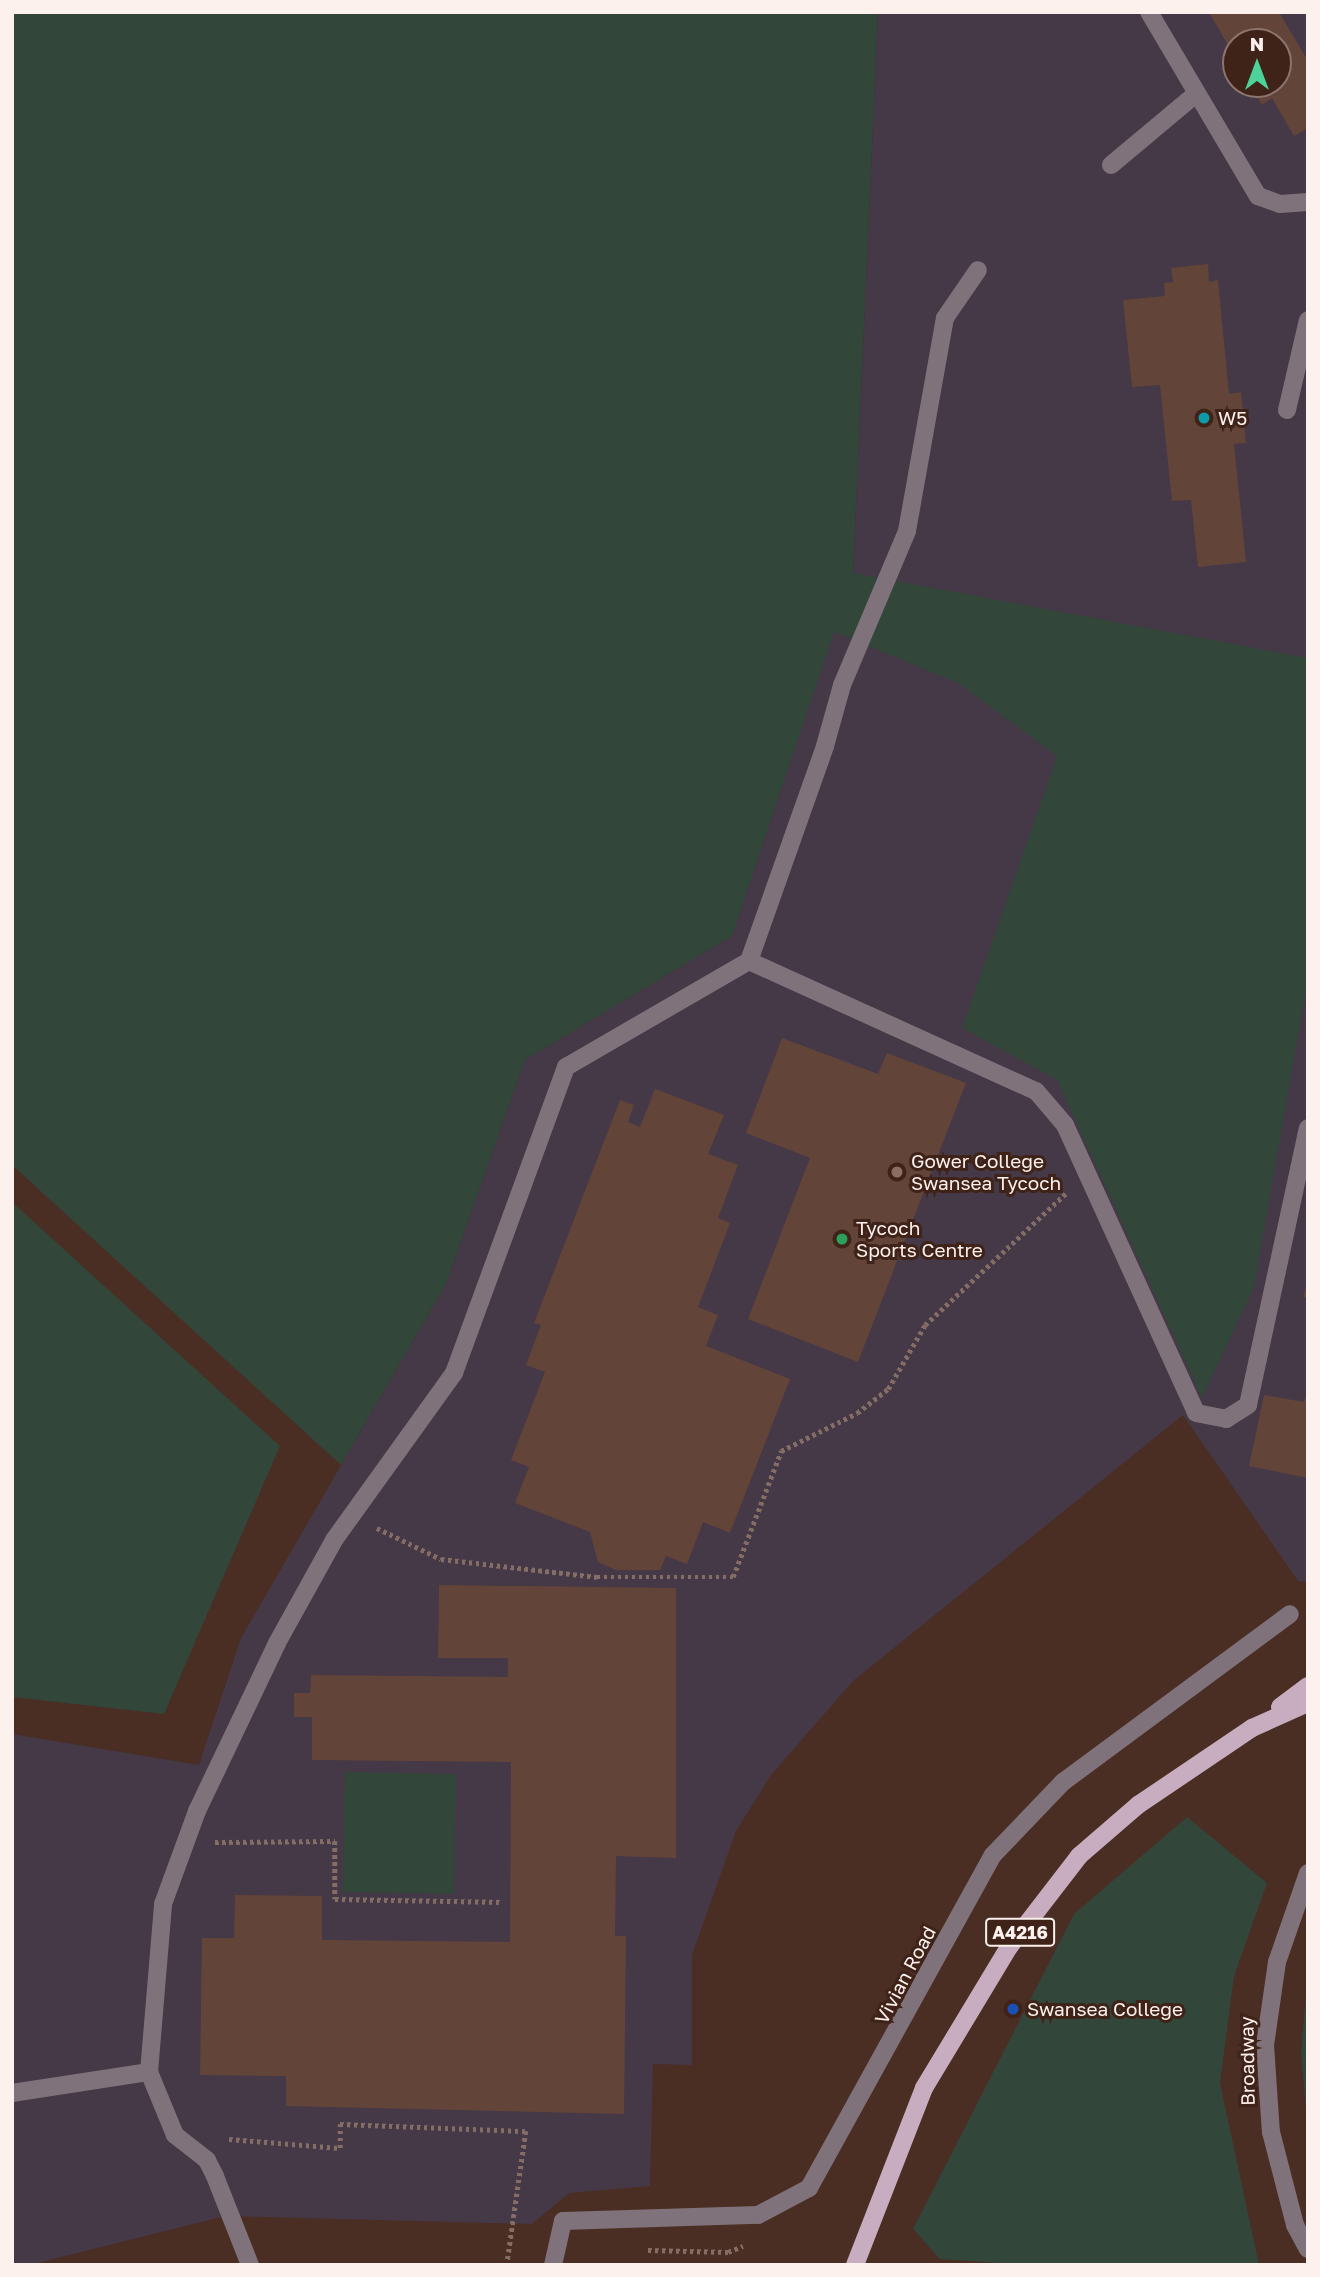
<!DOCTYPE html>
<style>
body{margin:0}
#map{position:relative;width:1320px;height:2277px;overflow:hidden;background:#4a2d23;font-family:"Golos Text",sans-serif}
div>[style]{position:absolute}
.education>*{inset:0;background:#453847}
.green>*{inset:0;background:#33463a;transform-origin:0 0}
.building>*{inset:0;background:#634439}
.path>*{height:4.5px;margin-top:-2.25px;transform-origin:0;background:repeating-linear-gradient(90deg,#846d65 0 3.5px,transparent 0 7px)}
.service>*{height:18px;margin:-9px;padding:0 9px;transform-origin:9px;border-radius:9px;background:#7f727b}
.tertiary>*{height:18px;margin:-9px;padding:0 9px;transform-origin:9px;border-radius:9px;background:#7f727b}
.primary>*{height:18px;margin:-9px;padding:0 9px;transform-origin:9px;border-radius:9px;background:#c7adbf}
.dots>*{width:19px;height:19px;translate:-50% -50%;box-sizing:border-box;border:4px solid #3f2319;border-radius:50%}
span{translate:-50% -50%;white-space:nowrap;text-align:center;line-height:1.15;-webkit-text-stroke:6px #3f2319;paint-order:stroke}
.shield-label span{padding:2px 5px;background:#3f2319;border:2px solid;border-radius:5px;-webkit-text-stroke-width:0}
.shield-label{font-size:18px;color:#fdf1ed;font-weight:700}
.poi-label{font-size:19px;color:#fdf1ed}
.left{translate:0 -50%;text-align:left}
.street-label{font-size:19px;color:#fdf1ed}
.frame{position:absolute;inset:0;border:14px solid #fdf1ed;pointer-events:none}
.north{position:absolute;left:1222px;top:28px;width:70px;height:70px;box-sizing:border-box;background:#3f2319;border:2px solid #8b756e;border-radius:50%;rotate:0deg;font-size:19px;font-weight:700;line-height:28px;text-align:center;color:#fdf1ed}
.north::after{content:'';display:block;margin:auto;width:24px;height:32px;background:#4dd39a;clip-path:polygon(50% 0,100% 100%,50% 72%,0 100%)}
</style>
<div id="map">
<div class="education">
<i style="clip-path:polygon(evenodd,878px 12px,1308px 12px,1308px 1582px,1298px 1581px,1183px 1415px,853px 1681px,771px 1775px,736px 1831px,692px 1955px,692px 2065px,653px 2064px,650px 2186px,569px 2193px,532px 2224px,225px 2216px,29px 2265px,12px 2265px,12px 1734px,199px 1765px,241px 1638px,446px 1284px,525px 1060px,732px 936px,853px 573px,878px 12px,1236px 42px,1278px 42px,1278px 84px,1236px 84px,1236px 42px)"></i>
</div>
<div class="green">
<i style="clip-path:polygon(12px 12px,878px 12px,853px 573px,1308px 658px,1308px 979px,1254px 1287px,1202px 1398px,1057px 1080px,962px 1028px,1057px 756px,958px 683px,834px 632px,732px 936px,525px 1060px,446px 1284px,341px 1465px,12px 1165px)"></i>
<i style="clip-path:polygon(12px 1202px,280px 1446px,164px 1714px,12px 1697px)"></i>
<i style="left:345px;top:1772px;width:111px;height:120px;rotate:1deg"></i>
<i style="clip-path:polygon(1187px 1817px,1267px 1883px,1234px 1976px,1220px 2083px,1259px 2265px,1028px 2265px,940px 2259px,913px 2229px,1074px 1914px)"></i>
<i style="clip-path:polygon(1308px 1970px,1308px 2133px,1301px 2053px)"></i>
</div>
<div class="building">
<i style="clip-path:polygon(1209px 12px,1279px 12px,1308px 61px,1308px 128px,1294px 136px,1272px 98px,1262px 105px,1250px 84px,1278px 84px,1278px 42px,1236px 42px,1236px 59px)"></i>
<i style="clip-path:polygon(1208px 264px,1209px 282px,1218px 280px,1229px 394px,1241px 392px,1246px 443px,1234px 444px,1246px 562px,1198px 567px,1191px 500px,1172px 501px,1160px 385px,1132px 387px,1123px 300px,1165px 296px,1164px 283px,1173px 282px,1171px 268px)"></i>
<i style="clip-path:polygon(782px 1038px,878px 1074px,887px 1053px,966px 1083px,858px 1362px,748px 1319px,810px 1158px,746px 1133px)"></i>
<i style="clip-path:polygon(655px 1089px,724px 1115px,708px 1154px,738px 1165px,718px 1218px,730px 1223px,698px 1307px,718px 1315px,706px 1346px,790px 1379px,730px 1533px,703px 1522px,687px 1564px,666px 1556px,660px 1570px,616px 1570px,598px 1562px,590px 1532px,515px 1503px,529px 1467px,511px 1460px,545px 1372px,526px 1365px,541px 1325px,534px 1323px,620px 1100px,634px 1105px,628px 1122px,640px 1127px)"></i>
<i style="clip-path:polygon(1308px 1279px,1308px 1298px,1303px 1297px)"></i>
<i style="clip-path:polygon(1308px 1390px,1308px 1478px,1249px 1466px,1264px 1395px,1304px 1402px)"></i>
<i style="clip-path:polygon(439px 1585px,676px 1588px,676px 1858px,616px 1856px,615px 1936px,626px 1936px,624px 2114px,286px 2106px,286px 2076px,200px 2075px,202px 1938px,234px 1938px,235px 1895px,322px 1896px,322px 1940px,510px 1942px,511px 1762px,312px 1760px,312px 1717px,294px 1717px,294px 1693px,310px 1693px,311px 1675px,508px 1677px,508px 1658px,438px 1658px)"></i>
</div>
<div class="path">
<i style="left:377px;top:1528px;width:71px;rotate:25.8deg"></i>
<i style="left:441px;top:1559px;width:157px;rotate:6.6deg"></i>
<i style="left:597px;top:1577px;width:136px"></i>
<i style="left:733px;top:1577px;width:135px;rotate:-69.1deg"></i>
<i style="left:781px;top:1451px;width:85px;rotate:-26.6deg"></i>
<i style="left:857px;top:1413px;width:39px;rotate:-38deg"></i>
<i style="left:888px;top:1389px;width:74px;rotate:-60deg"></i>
<i style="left:925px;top:1325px;width:193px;rotate:-43.1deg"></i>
<i style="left:215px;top:1842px;width:120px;rotate:-0.5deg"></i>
<i style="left:335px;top:1841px;width:58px;rotate:90deg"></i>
<i style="left:335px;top:1899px;width:167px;rotate:1deg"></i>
<i style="left:229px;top:2139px;width:111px;rotate:4.6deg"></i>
<i style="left:340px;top:2148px;width:24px;rotate:-90deg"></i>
<i style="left:340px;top:2124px;width:186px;rotate:2.2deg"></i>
<i style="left:526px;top:2131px;width:135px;rotate:98.1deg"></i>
<i style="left:648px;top:2250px;width:80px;rotate:1.4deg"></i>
<i style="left:728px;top:2252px;width:16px;rotate:-22deg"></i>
</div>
<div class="service">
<i style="left:1149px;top:12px;width:214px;rotate:59.4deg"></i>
<i style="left:1258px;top:196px;width:23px;rotate:20deg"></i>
<i style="left:1280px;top:204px;width:28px;rotate:-4deg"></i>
<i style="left:1111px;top:165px;width:112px;rotate:-39.9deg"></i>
<i style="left:1287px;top:410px;width:92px;rotate:-76.9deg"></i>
<i style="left:749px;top:961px;width:228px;rotate:-70.5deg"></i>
<i style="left:825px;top:746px;width:63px;rotate:-74.4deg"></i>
<i style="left:842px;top:685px;width:167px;rotate:-67.1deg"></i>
<i style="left:907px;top:531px;width:216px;rotate:-79.9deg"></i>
<i style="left:945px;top:318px;width:58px;rotate:-55.5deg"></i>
<i style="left:12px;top:2093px;width:139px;rotate:-8.7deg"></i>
<i style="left:250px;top:2265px;width:96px;rotate:-111.5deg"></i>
<i style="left:215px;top:2176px;width:18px;rotate:-117deg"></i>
<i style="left:207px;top:2160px;width:41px;rotate:-142deg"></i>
<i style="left:175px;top:2135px;width:68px;rotate:-112.4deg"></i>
<i style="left:149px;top:2072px;width:169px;rotate:-85.2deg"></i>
<i style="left:163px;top:1904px;width:99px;rotate:-69.9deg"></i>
<i style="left:197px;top:1811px;width:186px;rotate:-64.5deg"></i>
<i style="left:277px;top:1643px;width:118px;rotate:-61deg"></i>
<i style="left:334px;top:1540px;width:206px;rotate:-54.3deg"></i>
<i style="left:454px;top:1373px;width:326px;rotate:-69.9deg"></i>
<i style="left:566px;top:1067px;width:211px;rotate:-30.1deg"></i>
<i style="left:749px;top:961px;width:315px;rotate:24.4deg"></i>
<i style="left:1036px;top:1091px;width:45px;rotate:49.5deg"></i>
<i style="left:1065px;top:1125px;width:316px;rotate:65.5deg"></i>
<i style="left:1196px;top:1413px;width:31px;rotate:11deg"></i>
<i style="left:1226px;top:1419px;width:26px;rotate:-32deg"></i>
<i style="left:1248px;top:1405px;width:283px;rotate:-77.8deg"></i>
<i style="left:553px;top:2265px;width:45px;rotate:-77.2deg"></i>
<i style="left:563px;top:2221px;width:195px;rotate:-1.8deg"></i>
<i style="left:758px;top:2215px;width:58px;rotate:-27.9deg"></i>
<i style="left:809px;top:2188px;width:380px;rotate:-61.1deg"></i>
<i style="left:993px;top:1855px;width:101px;rotate:-46.2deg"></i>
<i style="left:1063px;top:1782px;width:282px;rotate:-36.5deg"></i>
</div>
<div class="tertiary">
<i style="left:1308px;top:1873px;width:94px;rotate:109.2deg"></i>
<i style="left:1277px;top:1962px;width:84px;rotate:98.2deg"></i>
<i style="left:1265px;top:2045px;width:87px;rotate:86.1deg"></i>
<i style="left:1271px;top:2132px;width:96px;rotate:75.5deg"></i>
<i style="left:1295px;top:2225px;width:27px;rotate:62deg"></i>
</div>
<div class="primary">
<i style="left:1280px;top:1707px;width:35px;rotate:-37deg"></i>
<i style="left:855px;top:2265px;width:190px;rotate:-68.7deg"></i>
<i style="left:924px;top:2088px;width:165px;rotate:-58.9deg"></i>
<i style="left:1009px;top:1947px;width:115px;rotate:-52.4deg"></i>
<i style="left:1079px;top:1856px;width:78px;rotate:-40.8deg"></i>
<i style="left:1138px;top:1805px;width:138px;rotate:-34deg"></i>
<i style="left:1252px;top:1728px;width:61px;rotate:-24.1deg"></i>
</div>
<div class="dots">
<i style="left:1204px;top:418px;background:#0f9aa8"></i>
<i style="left:897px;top:1172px;background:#8d6e63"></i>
<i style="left:842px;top:1239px;background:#2e9e5b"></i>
<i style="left:1013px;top:2009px;background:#1a4fb4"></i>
</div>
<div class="shield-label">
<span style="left:1020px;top:1932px">A4216</span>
</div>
<div class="poi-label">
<span class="left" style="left:1218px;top:418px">W5</span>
<span class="left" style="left:911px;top:1172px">Gower College<br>Swansea Tycoch</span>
<span class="left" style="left:856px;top:1239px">Tycoch<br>Sports Centre</span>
<span class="left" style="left:1027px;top:2009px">Swansea College</span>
</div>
<div class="street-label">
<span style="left:905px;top:1975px;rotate:-62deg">Vivian Road</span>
<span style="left:1247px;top:2061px;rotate:-91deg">Broadway</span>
</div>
<div class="frame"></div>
<div class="north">N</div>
</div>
